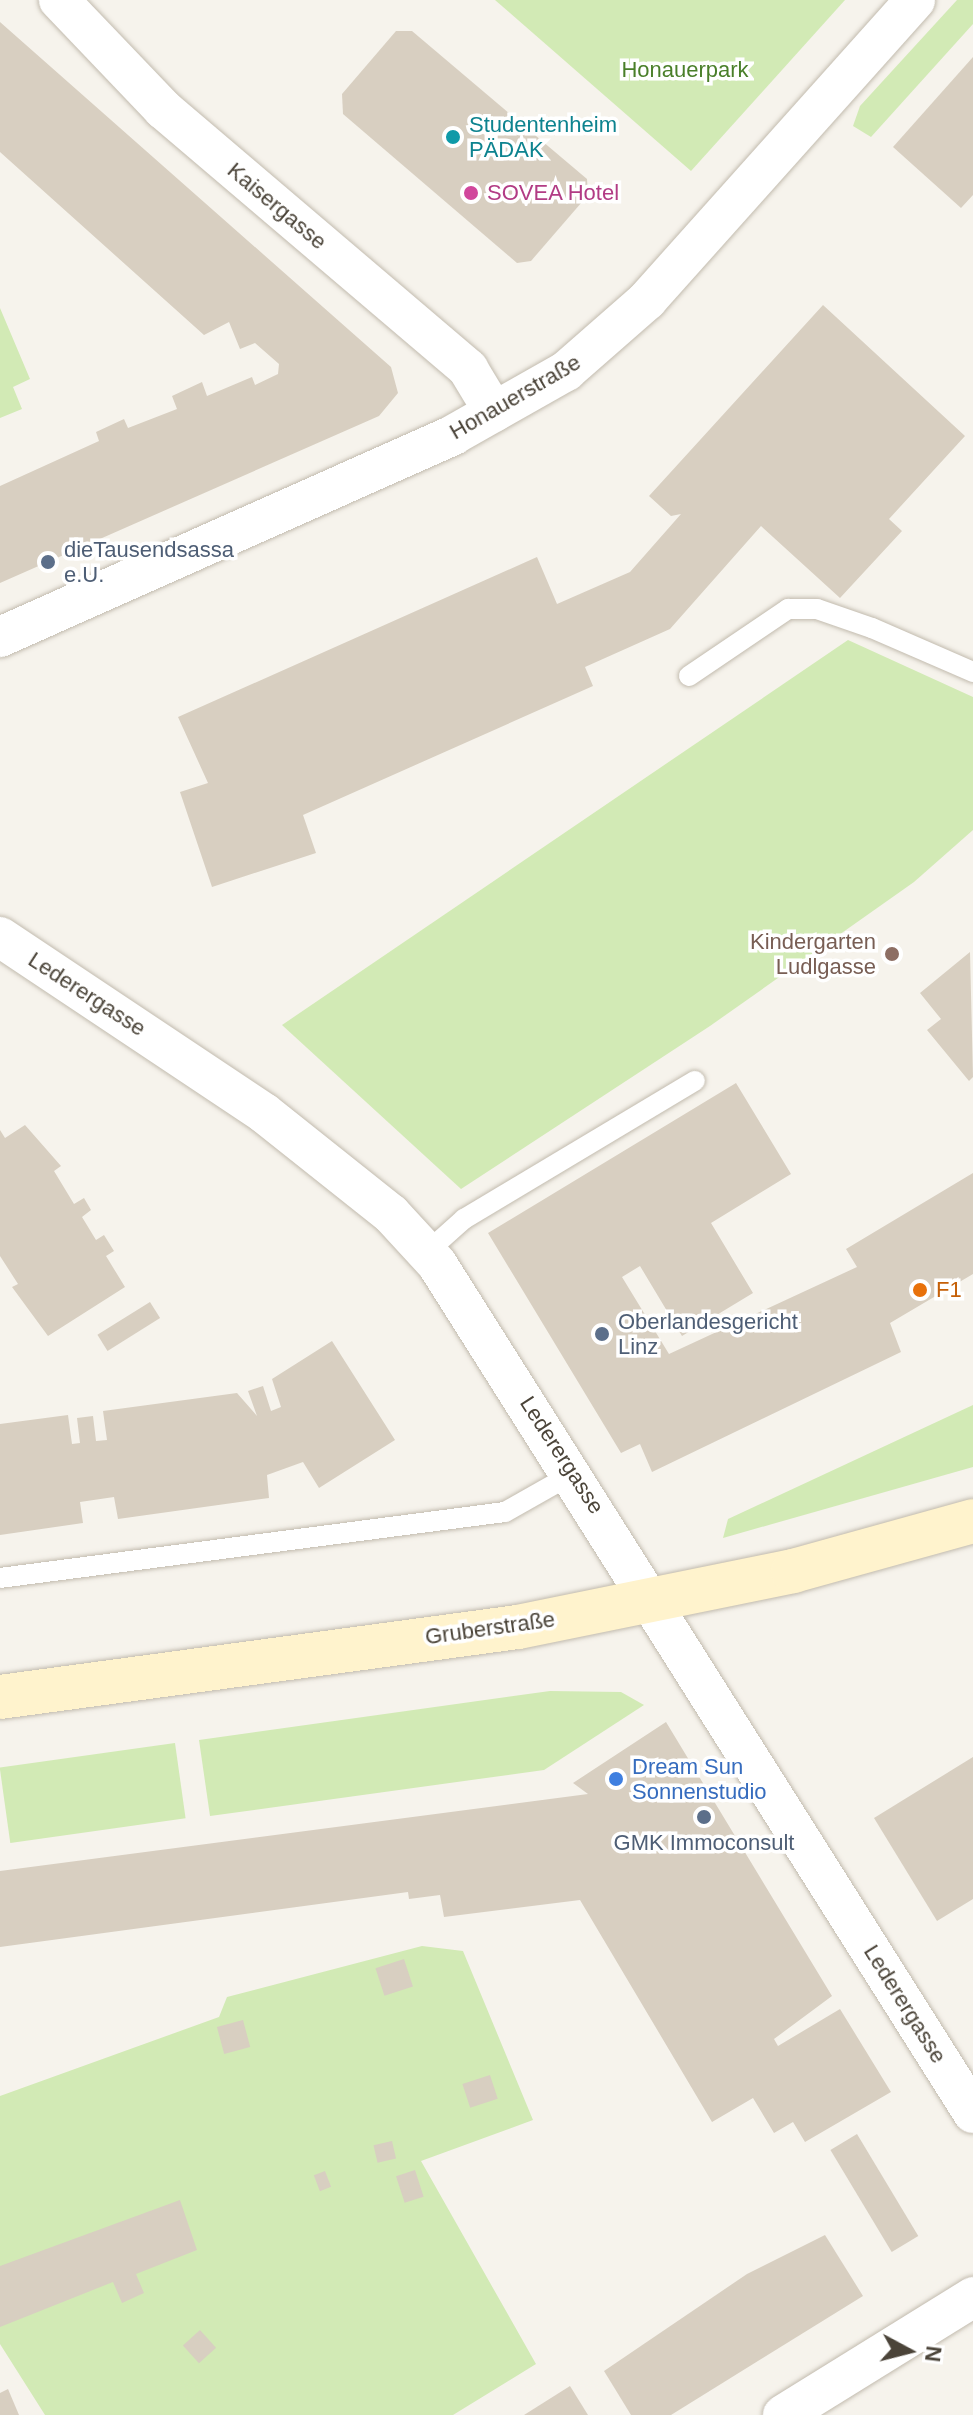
<!DOCTYPE html>
<meta charset="utf-8">
<style>
body{margin:0}
#map{position:relative;width:973px;height:2415px;overflow:hidden;background:#f6f3ec;font-family:Helvetica,sans-serif}
div>[style]{position:absolute}
.green>*{inset:0;background:#d2eab5;transform-origin:0 0}
.building>*{inset:0;background:#d8cfc1;transform-origin:0 0}
.roads{filter:drop-shadow(0 0 2px #c2bbae) drop-shadow(0 0 2px #c2bbae)}
.service>*{height:20px;margin:-10px;padding:0 10px;transform-origin:10px;border-radius:10px;background:#fff}
.minor>*{height:40px;margin:-20px;padding:0 20px;transform-origin:20px;border-radius:20px;background:#fff}
.secondary>*{height:44px;margin:-22px;padding:0 22px;transform-origin:22px;border-radius:22px;background:#fff3cd}
.dots>*{width:22px;height:22px;translate:-50% -50%;box-sizing:border-box;border:4px solid #fff;border-radius:50%}
span{translate:-50% -50%;white-space:nowrap;text-align:center;line-height:1.15;-webkit-text-stroke:7px #fff;paint-order:stroke}
.park-label{font-size:22px;color:#4a7f2a}
.culture-label{font-size:22px;color:#0d838f}
.left{translate:0 -50%;text-align:left}
.hotel-label{font-size:22px;color:#b23c85}
.street-label{font-size:22px;color:#4b4439}
.service-label{font-size:22px;color:#4e5e75}
.education-label{font-size:22px;color:#785e54}
.right{translate:-100% -50%;text-align:right}
.food-label{font-size:22px;color:#c56008}
.shop-label{font-size:22px;color:#366cbe}
.north{position:absolute;left:869px;top:2311px;width:80px;height:80px;-webkit-text-stroke:6px #fff;paint-order:stroke;rotate:97deg;font-size:22px;font-weight:700;line-height:32px;text-align:center;color:#4b4439}
.north::after{content:'';display:block;margin:auto;width:28px;height:36px;background:#4b4439;clip-path:polygon(50% 0,100% 100%,50% 72%,0 100%)}
</style>
<div id="map">
<div class="green">
<i style="clip-path:polygon(495px 0,845px 0,691px 171px)"></i>
<i style="clip-path:polygon(957px 0,973px 0,973px 24px,871px 137px,853px 126px,860px 106px)"></i>
<i style="clip-path:polygon(0 308px,30px 379px,13px 387px,22px 409px,0 418px)"></i>
<i style="clip-path:polygon(848px 640px,973px 697px,973px 830px,914px 882px,710px 1026px,461px 1189px,282px 1025px)"></i>
<i style="clip-path:polygon(973px 1405px,973px 1467px,723px 1538px,728px 1519px)"></i>
<i style="clip-path:polygon(550px 1691px,621px 1692px,644px 1705px,544px 1770px,210px 1816px,199px 1740px)"></i>
<i style="left:175px;top:1743px;width:76px;height:177px;rotate:82deg"></i>
<i style="clip-path:polygon(422px 1946px,463px 1951px,533px 2120px,421px 2161px,536px 2364px,453px 2415px,45px 2415px,0 2344px,0 2096px,219px 2017px,227px 1997px)"></i>
</div>
<div class="building">
<i style="clip-path:polygon(0 22px,391px 367px,398px 393px,379px 416px,0 583px,0 486px,99px 441px,96px 432px,124px 419px,128px 428px,177px 409px,172px 396px,202px 382px,207px 396px,252px 377px,255px 385px,278px 374px,279px 364px,255px 343px,240px 349px,229px 322px,204px 335px,0 152px)"></i>
<i style="clip-path:polygon(396px 31px,412px 31px,587px 179px,588px 195px,531px 261px,517px 263px,343px 114px,342px 94px)"></i>
<i style="clip-path:polygon(973px 57px,973px 195px,961px 208px,893px 147px)"></i>
<i style="clip-path:polygon(823px 305px,965px 436px,889px 519px,902px 531px,840px 598px,761px 526px,670px 629px,585px 667px,593px 686px,303px 815px,316px 853px,212px 887px,180px 792px,208px 783px,178px 717px,537px 557px,557px 604px,630px 572px,681px 514px,671px 516px,649px 496px)"></i>
<i style="clip-path:polygon(970px 952px,973px 1077px,969px 1081px,927px 1030px,941px 1019px,920px 993px)"></i>
<i style="clip-path:polygon(736px 1083px,791px 1174px,711px 1223px,753px 1293px,682px 1336px,640px 1266px,622px 1277px,669px 1354px,857px 1267px,846px 1249px,973px 1173px,973px 1274px,890px 1323px,901px 1352px,652px 1472px,640px 1444px,621px 1453px,488px 1233px)"></i>
<i style="clip-path:polygon(25px 1125px,61px 1166px,54px 1171px,74px 1204px,84px 1198px,91px 1210px,82px 1217px,96px 1240px,104px 1235px,114px 1251px,106px 1256px,125px 1287px,48px 1336px,12px 1287px,18px 1284px,0 1256px,0 1130px,5px 1138px)"></i>
<i style="left:150px;top:1302px;width:19px;height:62px;rotate:58deg"></i>
<i style="clip-path:polygon(332px 1341px,395px 1440px,319px 1488px,303px 1462px,267px 1475px,269px 1498px,118px 1519px,114px 1497px,80px 1502px,83px 1523px,0 1535px,0 1424px,68px 1415px,72px 1444px,80px 1443px,77px 1418px,93px 1416px,96px 1441px,107px 1440px,103px 1411px,237px 1393px,257px 1416px,248px 1391px,263px 1386px,271px 1411px,281px 1407px,272px 1379px)"></i>
<i style="clip-path:polygon(666px 1722px,832px 1996px,774px 2039px,778px 2046px,840px 2009px,891px 2092px,805px 2142px,793px 2122px,774px 2133px,753px 2098px,712px 2122px,580px 1900px,444px 1917px,440px 1895px,409px 1899px,408px 1892px,0 1947px,0 1871px,588px 1794px,573px 1783px)"></i>
<i style="clip-path:polygon(973px 1757px,973px 1899px,937px 1921px,874px 1818px)"></i>
<i style="left:404px;top:1959px;width:29px;height:30px;rotate:72deg"></i>
<i style="left:243px;top:2020px;width:28px;height:27px;rotate:75deg"></i>
<i style="left:490px;top:2075px;width:25px;height:29px;rotate:72deg"></i>
<i style="left:857px;top:2134px;width:119px;height:31px;rotate:59deg"></i>
<i style="left:392px;top:2141px;width:18px;height:19px;rotate:77deg"></i>
<i style="left:415px;top:2170px;width:28px;height:20px;rotate:72deg"></i>
<i style="left:325px;top:2171px;width:17px;height:12px;rotate:69deg"></i>
<i style="clip-path:polygon(180px 2200px,197px 2250px,136px 2274px,144px 2293px,122px 2303px,113px 2282px,0 2327px,0 2266px)"></i>
<i style="clip-path:polygon(825px 2235px,863px 2296px,671px 2415px,631px 2415px,604px 2371px,747px 2274px)"></i>
<i style="left:200px;top:2330px;width:24px;height:23px;rotate:48deg"></i>
<i style="clip-path:polygon(570px 2386px,588px 2415px,524px 2415px)"></i>
<i style="clip-path:polygon(8px 2389px,19px 2415px,0 2415px,0 2393px)"></i>
</div>
<div class="roads">
<div class="service">
<i style="left:689px;top:676px;width:120px;rotate:-34.1deg"></i>
<i style="left:788px;top:609px;width:29px"></i>
<i style="left:817px;top:609px;width:58px;rotate:19.1deg"></i>
<i style="left:872px;top:628px;width:110px;rotate:23.5deg"></i>
<i style="left:427px;top:1252px;width:50px;rotate:-41.7deg"></i>
<i style="left:464px;top:1219px;width:269px;rotate:-30.9deg"></i>
<i style="left:0;top:1578px;width:509px;rotate:-7.45deg"></i>
<i style="left:505px;top:1512px;width:79px;rotate:-29.5deg"></i>
</div>
<div class="minor">
<i style="left:59px;top:0;width:151px;rotate:46.3deg"></i>
<i style="left:163px;top:109px;width:401px;rotate:40.4deg"></i>
<i style="left:468px;top:369px;width:50px;rotate:58.8deg"></i>
<i style="left:0;top:637px;width:496px;rotate:-24deg"></i>
<i style="left:453px;top:435px;width:130px;rotate:-29.5deg"></i>
<i style="left:566px;top:371px;width:108px;rotate:-41.2deg"></i>
<i style="left:647px;top:300px;width:402px;rotate:-48.2deg"></i>
<i style="left:0;top:937px;width:317px;rotate:33.7deg"></i>
<i style="left:264px;top:1113px;width:162px;rotate:38.5deg"></i>
<i style="left:391px;top:1214px;width:68px;rotate:47.4deg"></i>
<i style="left:437px;top:1264px;width:1004px;rotate:57.73deg"></i>
<i style="left:783px;top:2415px;width:224px;rotate:-31.8deg"></i>
</div>
<div class="secondary">
<i style="left:0;top:1697px;width:523px;rotate:-7.7deg"></i>
<i style="left:518px;top:1627px;width:281px;rotate:-11.5deg"></i>
<i style="left:793px;top:1571px;width:187px;rotate:-15.5deg"></i>
</div>
</div>
<div class="dots">
<i style="left:453px;top:137px;background:#0f9aa8"></i>
<i style="left:471px;top:193px;background:#d1479c"></i>
<i style="left:48px;top:562px;background:#5c6f8a"></i>
<i style="left:892px;top:954px;background:#8d6e63"></i>
<i style="left:920px;top:1290px;background:#e8710a"></i>
<i style="left:602px;top:1334px;background:#5c6f8a"></i>
<i style="left:616px;top:1779px;background:#3f7fe0"></i>
<i style="left:704px;top:1817px;background:#5c6f8a"></i>
</div>
<div class="park-label">
<span style="left:685px;top:70px">Honauerpark</span>
</div>
<div class="culture-label">
<span class="left" style="left:469px;top:137px">Studentenheim<br>PÄDAK</span>
</div>
<div class="hotel-label">
<span class="left" style="left:487px;top:193px">SOVEA Hotel</span>
</div>
<div class="street-label">
<span style="left:277px;top:206px;rotate:40deg">Kaisergasse</span>
<span style="left:515px;top:397px;rotate:-30deg">Honauerstraße</span>
<span style="left:87px;top:994px;rotate:33deg">Lederergasse</span>
<span style="left:562px;top:1455px;rotate:57deg">Lederergasse</span>
<span style="left:490px;top:1628px;rotate:-8deg">Gruberstraße</span>
<span style="left:905px;top:2004px;rotate:58deg">Lederergasse</span>
</div>
<div class="service-label">
<span class="left" style="left:64px;top:562px">dieTausendsassa<br>e.U.</span>
<span class="left" style="left:618px;top:1334px">Oberlandesgericht<br>Linz</span>
<span style="left:704px;top:1843px">GMK Immoconsult</span>
</div>
<div class="education-label">
<span class="right" style="left:876px;top:954px">Kindergarten<br>Ludlgasse</span>
</div>
<div class="food-label">
<span class="left" style="left:936px;top:1290px">F1</span>
</div>
<div class="shop-label">
<span class="left" style="left:632px;top:1779px">Dream Sun<br>Sonnenstudio</span>
</div>
<div class="north">N</div>
</div>
